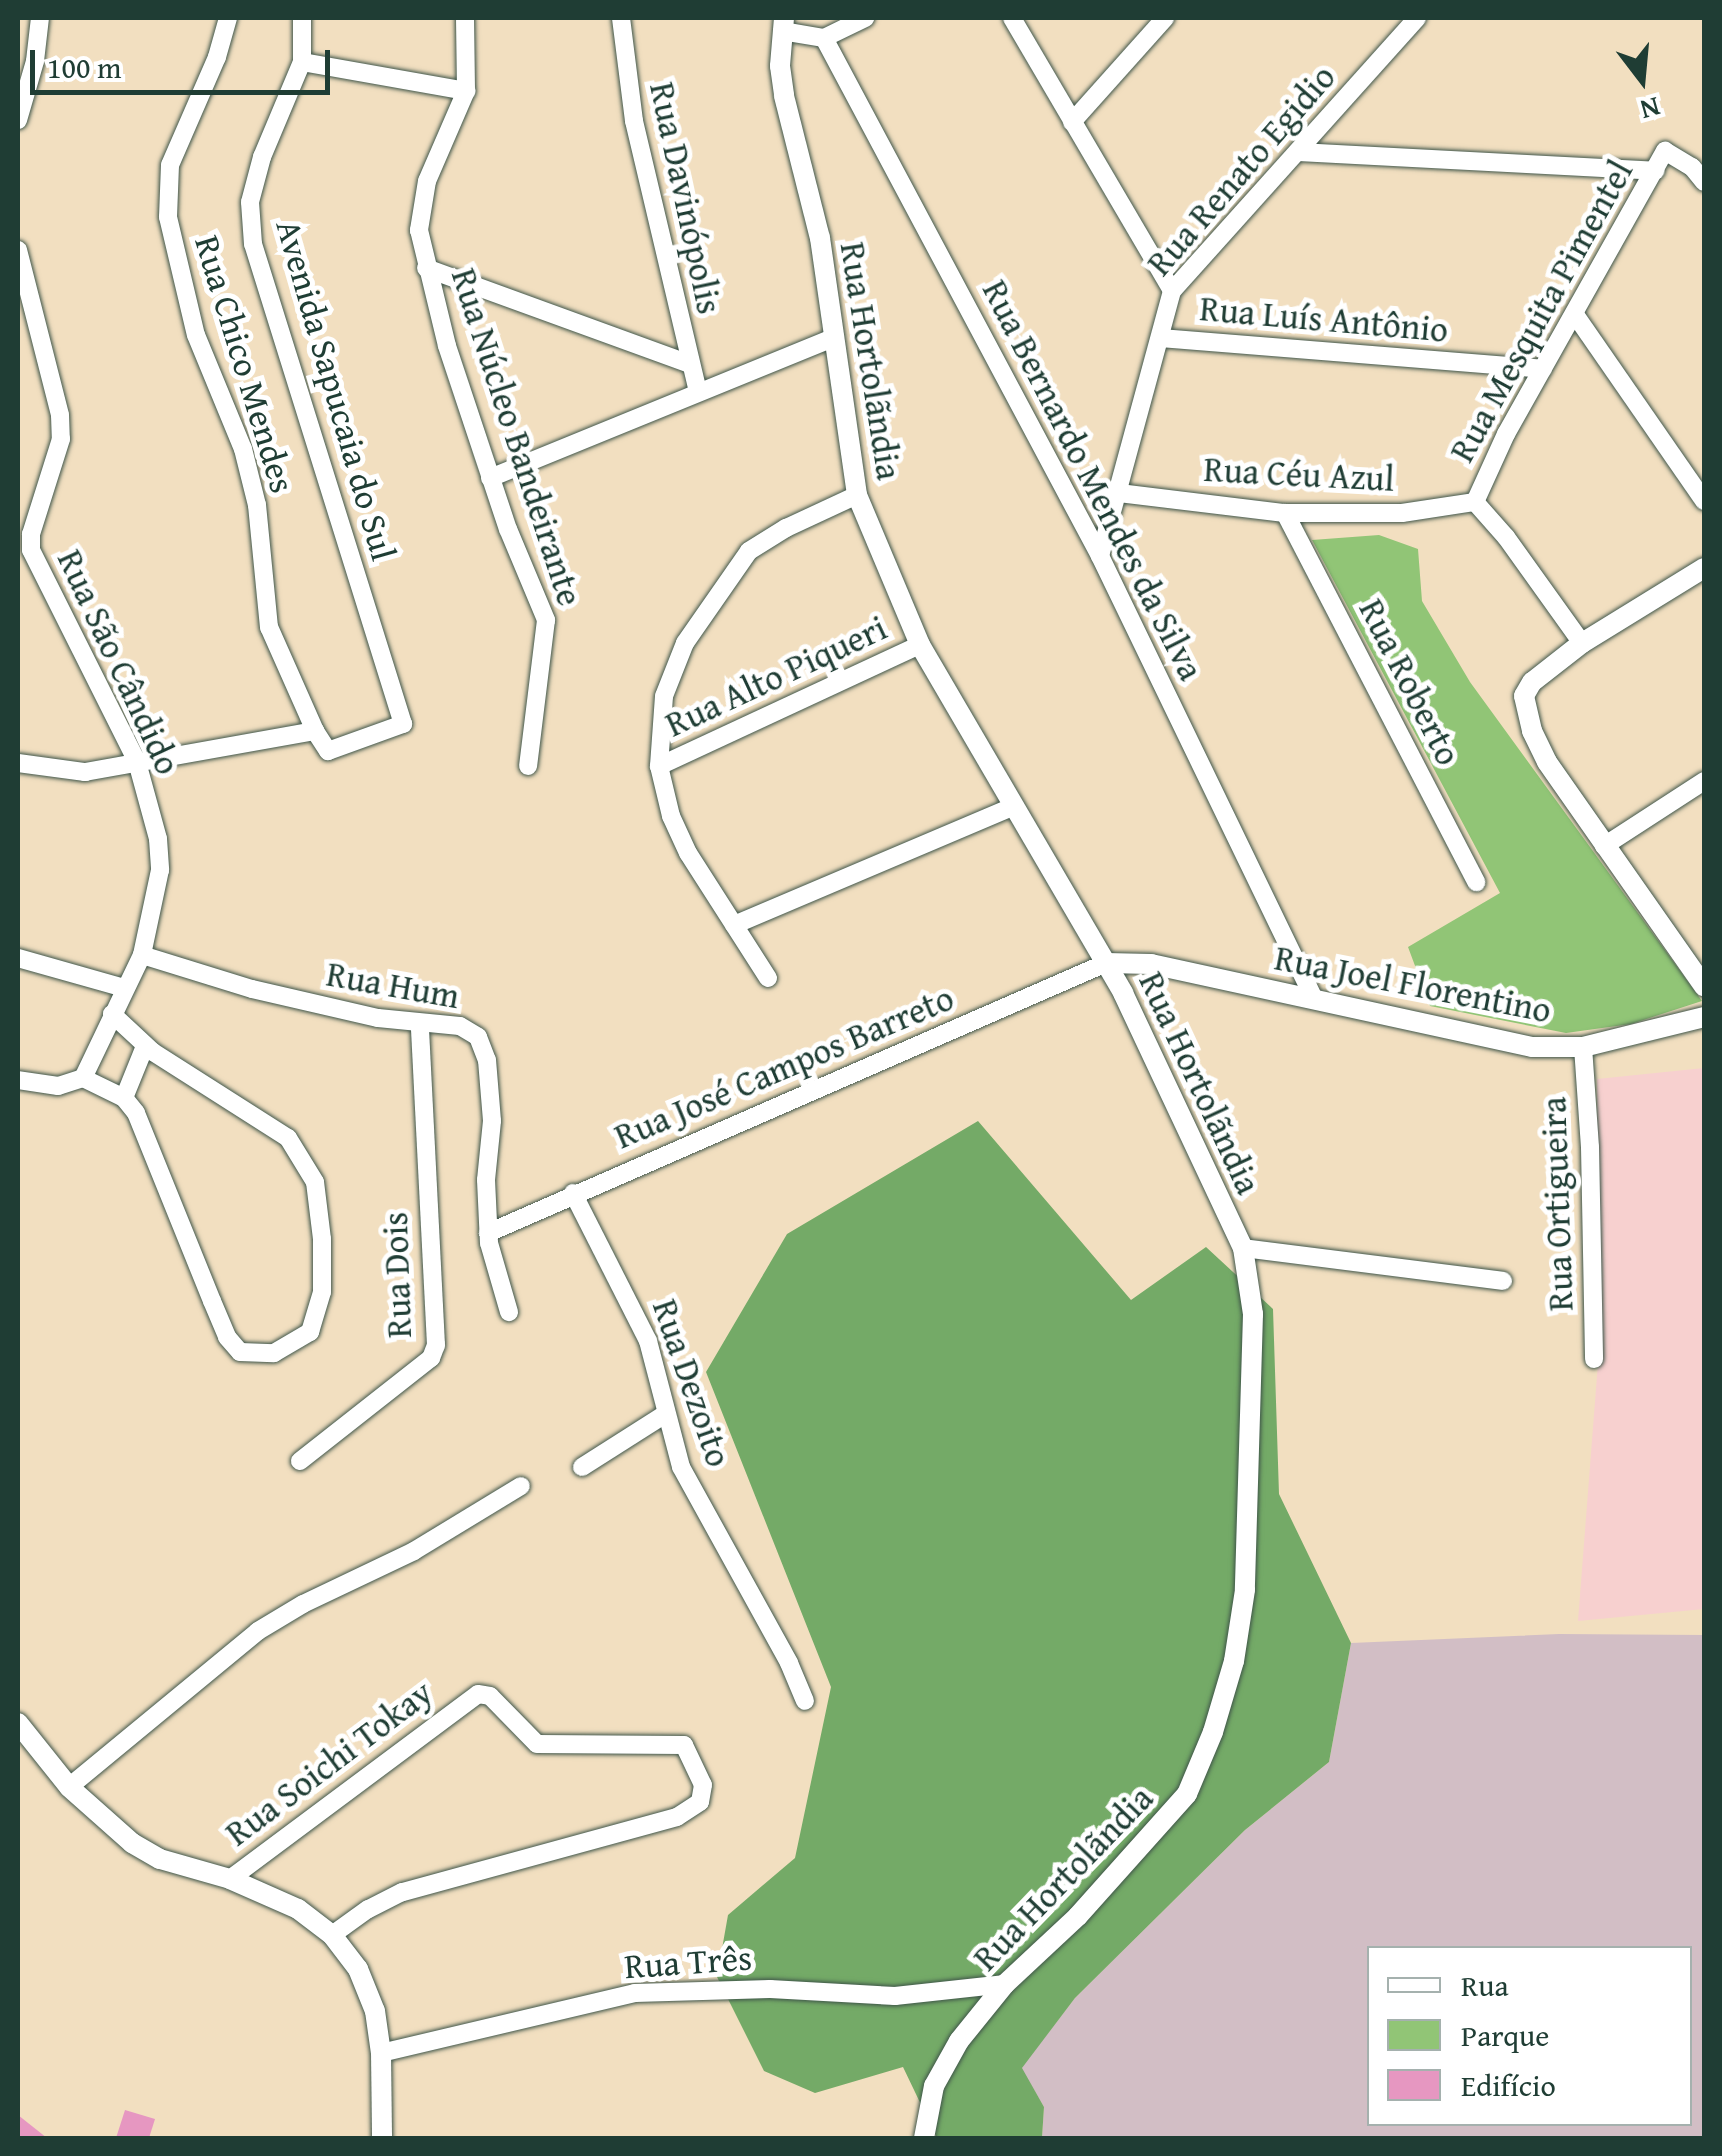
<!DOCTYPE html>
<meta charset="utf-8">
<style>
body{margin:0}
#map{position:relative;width:1722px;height:2156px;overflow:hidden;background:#f2dfc0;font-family:"Gentium Book Plus",serif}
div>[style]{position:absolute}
.built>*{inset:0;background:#f7d0cf}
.industrial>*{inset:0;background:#d2bec5}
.green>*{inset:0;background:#91c576}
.forest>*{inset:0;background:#74aa67}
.building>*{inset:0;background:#e697c1}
.roads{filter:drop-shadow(0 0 2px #3f5549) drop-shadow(0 0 2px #3f5549)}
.minor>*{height:18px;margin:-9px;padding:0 9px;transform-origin:9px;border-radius:9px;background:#fff}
.tertiary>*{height:20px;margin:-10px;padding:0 10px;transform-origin:10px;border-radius:10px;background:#fff}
span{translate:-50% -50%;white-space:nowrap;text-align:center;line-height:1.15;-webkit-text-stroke:10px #fff;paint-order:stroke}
.street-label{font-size:35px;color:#1f3d34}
.frame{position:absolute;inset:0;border:20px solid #1f3d34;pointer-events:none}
.legend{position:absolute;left:1367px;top:1946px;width:325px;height:180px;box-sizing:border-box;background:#fff;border:2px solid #a5b1ae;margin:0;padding:12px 18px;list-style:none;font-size:30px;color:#1f3d34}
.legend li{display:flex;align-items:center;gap:20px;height:50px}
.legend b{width:50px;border:2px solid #a5b1ae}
.north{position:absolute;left:1592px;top:30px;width:100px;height:100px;-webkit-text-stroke:8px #fff;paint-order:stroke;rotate:164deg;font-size:28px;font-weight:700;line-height:40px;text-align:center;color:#1f3d34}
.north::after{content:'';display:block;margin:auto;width:35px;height:45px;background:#1f3d34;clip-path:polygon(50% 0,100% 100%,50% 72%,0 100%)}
.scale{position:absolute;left:30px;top:50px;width:300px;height:45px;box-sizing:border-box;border:5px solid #1f3d34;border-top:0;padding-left:12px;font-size:30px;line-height:35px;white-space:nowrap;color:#1f3d34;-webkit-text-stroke:8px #fff;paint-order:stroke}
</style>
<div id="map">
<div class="built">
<i style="clip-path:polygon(1704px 1068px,1704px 1609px,1578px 1621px,1598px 1363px,1597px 1079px)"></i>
</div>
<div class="industrial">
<i style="clip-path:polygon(evenodd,1559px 1634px,1704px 1635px,1704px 2138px,1042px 2138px,1044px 2107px,1021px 2068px,1075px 1998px,1245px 1830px,1329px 1762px,1351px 1643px,1559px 1634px,1370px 1948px,1690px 1948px,1690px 2124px,1370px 2124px,1370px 1948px)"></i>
</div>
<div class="green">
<i style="clip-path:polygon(1379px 535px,1418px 549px,1422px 601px,1470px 682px,1702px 1001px,1631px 1024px,1566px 1033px,1430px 1006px,1408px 947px,1500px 893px,1312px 540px)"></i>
</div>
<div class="forest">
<i style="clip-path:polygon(978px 1121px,1131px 1300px,1206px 1247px,1273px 1309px,1279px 1494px,1351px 1643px,1329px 1762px,1245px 1830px,1075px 1998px,1022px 2068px,1044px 2107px,1042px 2138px,937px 2138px,903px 2067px,815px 2093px,764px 2071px,717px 1977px,728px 1915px,795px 1858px,831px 1687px,706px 1372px,787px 1234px)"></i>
</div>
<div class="building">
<i style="clip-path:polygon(125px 2110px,155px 2119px,149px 2138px,116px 2138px)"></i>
<i style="clip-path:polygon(18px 2115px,47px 2138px,18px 2138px)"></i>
</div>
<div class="roads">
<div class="minor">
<i style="left:228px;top:18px;width:41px;rotate:105.8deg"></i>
<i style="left:217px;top:57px;width:118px;rotate:113.5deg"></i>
<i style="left:170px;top:165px;width:52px;rotate:92.2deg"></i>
<i style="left:168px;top:217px;width:121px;rotate:76.7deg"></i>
<i style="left:196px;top:335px;width:123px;rotate:67.6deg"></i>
<i style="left:243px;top:449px;width:58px;rotate:76deg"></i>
<i style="left:257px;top:505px;width:123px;rotate:84.4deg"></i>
<i style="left:269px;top:627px;width:114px;rotate:66.1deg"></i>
<i style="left:465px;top:18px;width:73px;rotate:89.2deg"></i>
<i style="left:466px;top:91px;width:98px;rotate:113.4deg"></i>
<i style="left:427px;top:181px;width:50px;rotate:99.3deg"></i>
<i style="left:419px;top:230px;width:119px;rotate:76.4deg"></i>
<i style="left:447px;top:346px;width:193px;rotate:71.6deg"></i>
<i style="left:508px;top:529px;width:99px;rotate:67.3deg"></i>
<i style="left:546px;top:620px;width:147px;rotate:97deg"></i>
<i style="left:621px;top:18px;width:104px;rotate:82.8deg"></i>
<i style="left:634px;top:121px;width:277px;rotate:76.7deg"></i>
<i style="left:1012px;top:18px;width:316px;rotate:59.6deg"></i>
<i style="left:782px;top:31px;width:43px;rotate:9.5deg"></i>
<i style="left:824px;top:38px;width:587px;rotate:61.95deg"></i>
<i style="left:1100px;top:556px;width:490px;rotate:64.2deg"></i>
<i style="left:824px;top:38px;width:46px;rotate:-26deg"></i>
<i style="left:302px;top:62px;width:167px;rotate:10deg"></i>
<i style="left:18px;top:120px;width:61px;rotate:-73.9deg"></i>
<i style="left:35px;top:61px;width:43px;rotate:-83.4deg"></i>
<i style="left:1072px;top:122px;width:140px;rotate:-48.2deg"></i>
<i style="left:1298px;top:152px;width:358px;rotate:3deg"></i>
<i style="left:18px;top:250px;width:170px;rotate:75.7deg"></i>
<i style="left:60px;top:415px;width:24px;rotate:88deg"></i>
<i style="left:61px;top:439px;width:100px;rotate:107.5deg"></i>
<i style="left:31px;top:534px;width:16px;rotate:90deg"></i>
<i style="left:31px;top:550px;width:237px;rotate:63.4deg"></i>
<i style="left:137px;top:762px;width:80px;rotate:74.7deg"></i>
<i style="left:158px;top:839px;width:31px;rotate:86deg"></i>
<i style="left:160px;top:870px;width:87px;rotate:102deg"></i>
<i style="left:142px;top:955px;width:136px;rotate:115.6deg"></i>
<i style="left:83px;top:1078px;width:26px;rotate:162deg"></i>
<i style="left:58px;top:1086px;width:40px;rotate:-171.5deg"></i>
<i style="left:426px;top:268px;width:281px;rotate:20deg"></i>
<i style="left:1576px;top:316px;width:225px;rotate:55.3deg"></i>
<i style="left:1160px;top:338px;width:384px;rotate:4.6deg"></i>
<i style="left:490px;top:478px;width:370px;rotate:-22.2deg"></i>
<i style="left:1119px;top:493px;width:167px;rotate:6.9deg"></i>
<i style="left:1285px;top:513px;width:117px"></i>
<i style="left:1402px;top:513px;width:74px;rotate:-8.6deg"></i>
<i style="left:1475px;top:502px;width:75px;rotate:-65.5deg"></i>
<i style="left:1506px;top:434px;width:325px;rotate:-60.7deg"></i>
<i style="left:1665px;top:151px;width:31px;rotate:31deg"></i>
<i style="left:1692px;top:167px;width:19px;rotate:51deg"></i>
<i style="left:1475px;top:502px;width:47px;rotate:48.5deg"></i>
<i style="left:1506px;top:537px;width:130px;rotate:54.4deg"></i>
<i style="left:1285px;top:513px;width:416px;rotate:62.6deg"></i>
<i style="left:1100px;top:556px;width:275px;rotate:-74.8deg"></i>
<i style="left:1172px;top:291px;width:367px;rotate:-48.1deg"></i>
<i style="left:18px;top:763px;width:68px;rotate:7.7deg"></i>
<i style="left:85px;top:772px;width:234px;rotate:-10.1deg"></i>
<i style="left:315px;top:731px;width:24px;rotate:57deg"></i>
<i style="left:328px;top:751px;width:80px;rotate:-19.8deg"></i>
<i style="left:403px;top:724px;width:503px;rotate:-107.35deg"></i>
<i style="left:253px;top:244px;width:42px;rotate:-94.1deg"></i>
<i style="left:250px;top:202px;width:47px;rotate:-75.1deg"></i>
<i style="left:262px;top:157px;width:103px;rotate:-67.2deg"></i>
<i style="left:302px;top:62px;width:44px;rotate:-90deg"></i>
<i style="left:659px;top:766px;width:288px;rotate:-24.9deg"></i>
<i style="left:1604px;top:846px;width:119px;rotate:-33deg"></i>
<i style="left:734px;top:925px;width:304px;rotate:-23deg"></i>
<i style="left:142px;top:955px;width:115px;rotate:17.2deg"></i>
<i style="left:252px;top:989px;width:129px;rotate:13deg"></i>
<i style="left:378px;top:1018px;width:82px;rotate:5.6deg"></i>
<i style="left:460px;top:1026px;width:21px;rotate:31deg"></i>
<i style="left:478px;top:1037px;width:25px;rotate:69deg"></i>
<i style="left:487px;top:1060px;width:61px;rotate:85.3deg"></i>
<i style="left:492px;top:1121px;width:59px;rotate:95.8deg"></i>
<i style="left:486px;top:1180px;width:63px;rotate:87.3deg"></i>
<i style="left:489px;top:1243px;width:72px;rotate:73.8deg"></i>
<i style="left:18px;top:958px;width:110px;rotate:15.8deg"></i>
<i style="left:768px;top:978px;width:148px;rotate:-122.6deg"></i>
<i style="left:688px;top:853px;width:41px;rotate:-114.7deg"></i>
<i style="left:671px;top:816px;width:51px;rotate:-103.5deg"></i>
<i style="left:659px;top:766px;width:70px;rotate:-85.9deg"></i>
<i style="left:664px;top:696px;width:57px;rotate:-68.4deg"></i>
<i style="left:685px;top:643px;width:112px;rotate:-55.2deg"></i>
<i style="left:749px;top:551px;width:44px;rotate:-31.9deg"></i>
<i style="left:786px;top:528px;width:78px;rotate:-24.9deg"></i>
<i style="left:1583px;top:1047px;width:100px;rotate:86deg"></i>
<i style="left:1590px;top:1147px;width:212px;rotate:88.9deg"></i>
<i style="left:83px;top:1078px;width:46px;rotate:26deg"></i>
<i style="left:124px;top:1098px;width:19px;rotate:51deg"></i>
<i style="left:136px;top:1113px;width:203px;rotate:68deg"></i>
<i style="left:212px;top:1301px;width:39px;rotate:67deg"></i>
<i style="left:227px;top:1337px;width:20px;rotate:49deg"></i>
<i style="left:240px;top:1352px;width:34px;rotate:2deg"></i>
<i style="left:274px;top:1353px;width:42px;rotate:-30.3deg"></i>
<i style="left:310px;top:1332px;width:42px;rotate:-73.3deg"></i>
<i style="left:322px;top:1292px;width:53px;rotate:-90deg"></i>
<i style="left:322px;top:1239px;width:57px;rotate:-97deg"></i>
<i style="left:315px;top:1182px;width:52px;rotate:-121.5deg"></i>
<i style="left:288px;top:1138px;width:160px;rotate:-147.5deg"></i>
<i style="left:153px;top:1052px;width:56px;rotate:-137.2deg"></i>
<i style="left:124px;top:1098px;width:56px;rotate:-68deg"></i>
<i style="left:573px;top:1193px;width:166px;rotate:63.1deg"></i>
<i style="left:648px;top:1341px;width:130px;rotate:75.3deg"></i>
<i style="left:681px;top:1467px;width:224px;rotate:61.1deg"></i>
<i style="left:789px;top:1663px;width:41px;rotate:67.2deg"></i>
<i style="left:488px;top:1233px;width:674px;rotate:-23.6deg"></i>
<i style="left:1243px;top:1248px;width:262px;rotate:7.2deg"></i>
<i style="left:300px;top:1461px;width:167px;rotate:-38.2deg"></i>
<i style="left:431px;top:1358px;width:14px;rotate:-69deg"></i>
<i style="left:436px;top:1345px;width:321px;rotate:-92.9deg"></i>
<i style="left:582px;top:1467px;width:97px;rotate:-32.4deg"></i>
<i style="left:69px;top:1787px;width:245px;rotate:-39.5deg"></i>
<i style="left:258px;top:1631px;width:52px;rotate:-31deg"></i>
<i style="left:303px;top:1604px;width:123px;rotate:-25.5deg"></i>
<i style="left:414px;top:1551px;width:125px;rotate:-31.3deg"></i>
<i style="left:230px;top:1879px;width:309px;rotate:-36.7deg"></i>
<i style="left:478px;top:1694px;width:12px;rotate:9deg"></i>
<i style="left:490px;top:1696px;width:67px;rotate:45.6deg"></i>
<i style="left:537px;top:1744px;width:147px;rotate:0.4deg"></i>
<i style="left:684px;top:1745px;width:44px;rotate:64.6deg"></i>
<i style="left:703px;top:1785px;width:17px;rotate:100deg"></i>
<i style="left:700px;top:1802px;width:27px;rotate:147deg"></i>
<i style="left:677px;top:1817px;width:285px;rotate:164.7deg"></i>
<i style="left:402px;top:1892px;width:38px;rotate:153deg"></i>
<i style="left:368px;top:1909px;width:44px;rotate:144.2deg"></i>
<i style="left:381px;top:2053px;width:261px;rotate:-13.3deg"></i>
<i style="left:635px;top:1993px;width:135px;rotate:-1.7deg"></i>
<i style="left:770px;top:1989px;width:125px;rotate:3.2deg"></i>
<i style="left:895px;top:1996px;width:111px;rotate:-6.2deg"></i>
</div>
<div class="tertiary">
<i style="left:784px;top:18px;width:48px;rotate:94.8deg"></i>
<i style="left:780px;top:66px;width:30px;rotate:82deg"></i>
<i style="left:784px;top:96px;width:146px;rotate:75.8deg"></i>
<i style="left:820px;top:238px;width:260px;rotate:81.8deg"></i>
<i style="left:857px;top:495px;width:163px;rotate:67.2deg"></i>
<i style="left:920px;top:645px;width:403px;rotate:59.7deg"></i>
<i style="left:1123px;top:993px;width:282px;rotate:64.8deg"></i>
<i style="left:1243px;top:1248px;width:67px;rotate:81.4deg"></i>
<i style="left:1253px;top:1314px;width:276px;rotate:91.7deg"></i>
<i style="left:1245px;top:1590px;width:72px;rotate:98.8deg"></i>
<i style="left:1234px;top:1661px;width:74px;rotate:106.5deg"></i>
<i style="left:1213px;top:1732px;width:67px;rotate:112.8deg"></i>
<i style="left:1187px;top:1794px;width:164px;rotate:131.8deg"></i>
<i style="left:1078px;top:1916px;width:100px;rotate:137deg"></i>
<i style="left:1005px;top:1984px;width:73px;rotate:128.9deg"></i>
<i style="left:959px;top:2041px;width:51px;rotate:119.1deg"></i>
<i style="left:934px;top:2086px;width:53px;rotate:100.9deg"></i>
<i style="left:1704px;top:568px;width:143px;rotate:148.4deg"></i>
<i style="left:1582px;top:643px;width:63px;rotate:142deg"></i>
<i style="left:1532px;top:682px;width:16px;rotate:120deg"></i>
<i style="left:1524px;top:696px;width:36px;rotate:77deg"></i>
<i style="left:1532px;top:731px;width:34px;rotate:64deg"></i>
<i style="left:1547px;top:762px;width:274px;rotate:55deg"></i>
<i style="left:1106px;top:963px;width:45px;rotate:1.3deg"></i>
<i style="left:1151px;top:964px;width:390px;rotate:12.3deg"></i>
<i style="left:1532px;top:1047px;width:51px"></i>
<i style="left:1583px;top:1047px;width:125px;rotate:-13.9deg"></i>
<i style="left:18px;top:1723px;width:82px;rotate:51.4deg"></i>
<i style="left:69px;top:1787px;width:84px;rotate:41.6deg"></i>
<i style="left:132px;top:1843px;width:32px;rotate:30deg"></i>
<i style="left:160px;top:1859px;width:73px;rotate:15.9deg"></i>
<i style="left:230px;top:1879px;width:74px;rotate:23.8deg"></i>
<i style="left:298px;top:1909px;width:43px;rotate:37.4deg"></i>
<i style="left:332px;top:1935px;width:43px;rotate:52.6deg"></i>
<i style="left:358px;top:1969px;width:45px;rotate:68deg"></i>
<i style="left:375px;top:2011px;width:42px;rotate:81.9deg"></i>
<i style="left:381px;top:2053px;width:85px;rotate:89.3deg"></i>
</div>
</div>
<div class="street-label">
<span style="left:1241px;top:170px;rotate:-49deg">Rua Renato Egidio</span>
<span style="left:686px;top:198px;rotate:78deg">Rua Davinópolis</span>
<span style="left:1541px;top:311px;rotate:-61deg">Rua Mesquita Pimentel</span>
<span style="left:1324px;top:319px;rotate:5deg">Rua Luís Antônio</span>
<span style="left:871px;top:361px;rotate:81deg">Rua Hortolãndia</span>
<span style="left:245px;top:364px;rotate:73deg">Rua Chico Mendes</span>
<span style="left:336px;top:390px;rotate:74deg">Avenida Sapucaia do Sul</span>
<span style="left:517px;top:437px;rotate:72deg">Rua Núcleo Bandeirante</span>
<span style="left:1299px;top:474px;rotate:3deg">Rua Céu Azul</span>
<span style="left:1093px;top:480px;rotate:63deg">Rua Bernardo Mendes da Silva</span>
<span style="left:119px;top:662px;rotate:65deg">Rua São Cândido</span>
<span style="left:776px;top:676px;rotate:-25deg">Rua Alto Piqueri</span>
<span style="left:1410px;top:682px;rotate:63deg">Rua Roberto</span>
<span style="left:1413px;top:984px;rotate:11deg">Rua Joel Florentino</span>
<span style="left:393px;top:985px;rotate:10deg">Rua Hum</span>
<span style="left:784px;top:1067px;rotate:-23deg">Rua José Campos Barreto</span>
<span style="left:1200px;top:1083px;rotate:65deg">Rua Hortolãndia</span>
<span style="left:1557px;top:1204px;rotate:-92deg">Rua Ortigueira</span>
<span style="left:397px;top:1275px;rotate:-92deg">Rua Dois</span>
<span style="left:692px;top:1383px;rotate:71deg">Rua Dezoito</span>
<span style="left:329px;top:1763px;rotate:-37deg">Rua Soichi Tokay</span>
<span style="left:1063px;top:1878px;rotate:-46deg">Rua Hortolãndia</span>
<span style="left:688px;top:1962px;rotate:-4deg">Rua Três</span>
</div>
<div class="frame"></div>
<ul class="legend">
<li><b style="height:12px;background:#fff"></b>Rua</li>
<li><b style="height:28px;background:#91c576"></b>Parque</li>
<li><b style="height:28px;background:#e697c1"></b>Edifício</li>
</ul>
<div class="north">N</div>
<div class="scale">100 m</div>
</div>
